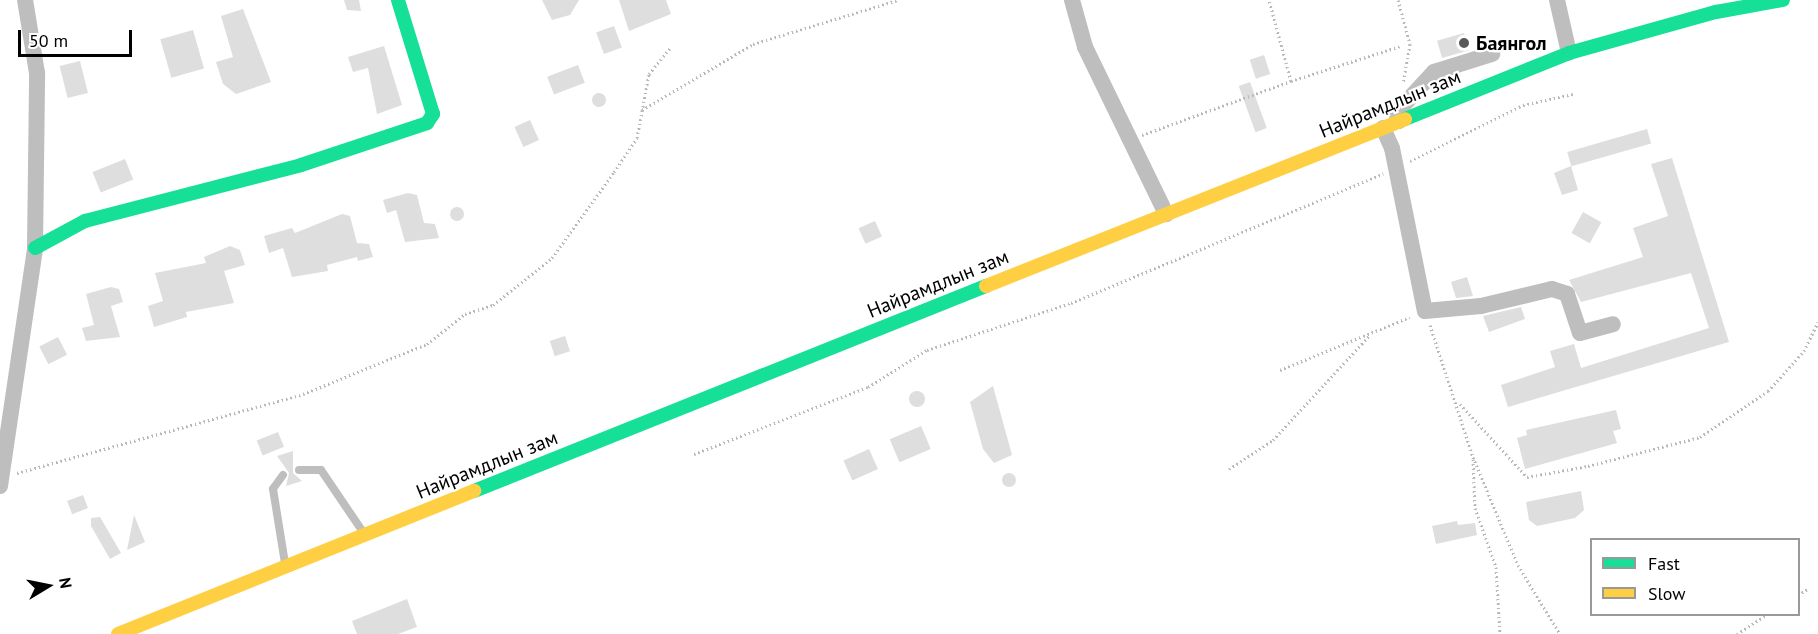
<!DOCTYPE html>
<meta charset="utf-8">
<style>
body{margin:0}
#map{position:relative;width:1818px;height:634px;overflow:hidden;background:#fff;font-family:"PT Sans",sans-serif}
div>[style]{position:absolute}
.building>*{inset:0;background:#dedede;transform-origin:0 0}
.round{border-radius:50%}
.path>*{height:3px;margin-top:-1.5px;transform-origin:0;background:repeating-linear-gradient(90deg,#b9b9b9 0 1.5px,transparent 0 4.5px)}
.lane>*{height:8px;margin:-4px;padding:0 4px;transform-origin:4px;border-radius:4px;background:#bebebe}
.street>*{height:16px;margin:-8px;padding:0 8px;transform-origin:8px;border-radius:8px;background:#bebebe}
.fast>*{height:14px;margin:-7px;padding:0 7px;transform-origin:7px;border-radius:7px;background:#16e098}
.slow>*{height:14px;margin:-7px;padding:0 7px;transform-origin:7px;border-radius:7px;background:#ffcf43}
.dots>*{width:16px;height:16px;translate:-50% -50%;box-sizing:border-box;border:3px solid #fff;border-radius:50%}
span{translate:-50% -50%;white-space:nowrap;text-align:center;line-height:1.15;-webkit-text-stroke:4.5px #fff;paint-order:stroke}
.poi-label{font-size:20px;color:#000;font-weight:700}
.left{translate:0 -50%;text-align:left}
.street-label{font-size:20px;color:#000}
.legend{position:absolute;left:1590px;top:538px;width:210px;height:78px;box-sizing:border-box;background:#fff;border:2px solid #999;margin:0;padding:8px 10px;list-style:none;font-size:18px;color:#000}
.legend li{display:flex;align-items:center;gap:12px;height:30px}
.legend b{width:30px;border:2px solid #999}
.north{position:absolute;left:18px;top:556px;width:60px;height:60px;-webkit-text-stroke:4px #fff;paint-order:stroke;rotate:80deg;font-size:16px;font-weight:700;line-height:24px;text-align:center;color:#000}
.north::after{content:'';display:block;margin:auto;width:21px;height:27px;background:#000;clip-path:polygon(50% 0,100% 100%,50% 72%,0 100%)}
.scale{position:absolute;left:18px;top:30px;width:114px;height:27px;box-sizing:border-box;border:3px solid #000;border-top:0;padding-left:8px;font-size:18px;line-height:21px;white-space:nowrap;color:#000;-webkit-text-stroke:4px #fff;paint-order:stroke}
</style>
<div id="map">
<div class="building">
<i style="clip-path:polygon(344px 0,359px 0,361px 11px,347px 10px)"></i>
<i style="clip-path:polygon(542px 0,579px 0,570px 15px,552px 20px)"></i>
<i style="clip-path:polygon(619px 0,666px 0,671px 14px,629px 31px)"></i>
<i style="clip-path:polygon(243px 9px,271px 82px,236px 94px,223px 84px,216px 62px,233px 57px,221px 16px)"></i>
<i style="left:614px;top:26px;width:23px;height:19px;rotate:70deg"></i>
<i style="left:193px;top:30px;width:40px;height:34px;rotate:74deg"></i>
<i style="left:1464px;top:33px;width:18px;height:28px;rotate:74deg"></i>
<i style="clip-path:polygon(384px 46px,402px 105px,377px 114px,368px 68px,353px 72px,348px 57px)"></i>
<i style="left:1264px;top:55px;width:20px;height:15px;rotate:72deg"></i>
<i style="left:80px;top:61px;width:33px;height:21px;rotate:76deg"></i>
<i style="left:578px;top:65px;width:19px;height:33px;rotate:69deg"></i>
<i style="left:1250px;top:82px;width:49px;height:12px;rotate:70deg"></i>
<i class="round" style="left:592px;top:93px;width:14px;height:14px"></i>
<i style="left:530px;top:120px;width:22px;height:17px;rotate:66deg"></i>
<i style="left:1647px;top:129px;width:15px;height:83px;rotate:74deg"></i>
<i style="clip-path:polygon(1672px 158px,1729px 342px,1508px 407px,1501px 385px,1555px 367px,1550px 351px,1574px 344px,1581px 368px,1709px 328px,1691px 273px,1581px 302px,1569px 280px,1643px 257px,1633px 228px,1668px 216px,1651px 164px)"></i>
<i style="left:125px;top:159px;width:22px;height:35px;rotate:68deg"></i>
<i style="clip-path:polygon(1571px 166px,1578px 190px,1562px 195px,1554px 173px)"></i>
<i style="clip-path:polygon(408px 193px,417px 195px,424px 223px,435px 224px,439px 238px,405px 242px,396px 210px,387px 213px,383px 200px)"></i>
<i class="round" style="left:450px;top:207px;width:14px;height:14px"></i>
<i style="left:1583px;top:212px;width:21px;height:24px;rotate:29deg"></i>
<i style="clip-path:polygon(342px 214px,350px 216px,357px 243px,369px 244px,373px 257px,358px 261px,357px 257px,327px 265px,328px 271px,292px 277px,283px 248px,269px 253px,264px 236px,292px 228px,295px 233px)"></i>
<i style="left:875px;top:221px;width:17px;height:18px;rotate:66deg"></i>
<i style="clip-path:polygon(230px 246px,240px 250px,245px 265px,224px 271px,234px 303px,186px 312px,187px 317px,154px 327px,148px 306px,163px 301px,155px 273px,206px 263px,204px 257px)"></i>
<i style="clip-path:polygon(1467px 277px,1473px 296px,1456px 298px,1451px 282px)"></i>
<i style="clip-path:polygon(111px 287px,119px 289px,123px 302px,111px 306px,120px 337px,86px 341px,82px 328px,94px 325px,86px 294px)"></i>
<i style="clip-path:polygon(1521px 307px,1525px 319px,1489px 332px,1483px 316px)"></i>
<i style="left:565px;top:336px;width:16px;height:16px;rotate:72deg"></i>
<i style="left:58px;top:337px;width:20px;height:21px;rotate:63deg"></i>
<i style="clip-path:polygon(993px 386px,1012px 455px,994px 463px,983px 449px,970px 402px)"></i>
<i class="round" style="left:909px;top:391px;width:16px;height:16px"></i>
<i style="clip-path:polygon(1616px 410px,1621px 429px,1613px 431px,1617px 443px,1525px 469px,1517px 438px,1527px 435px,1526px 430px)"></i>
<i style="left:921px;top:426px;width:25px;height:34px;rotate:67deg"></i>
<i style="left:278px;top:432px;width:16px;height:23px;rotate:68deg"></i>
<i style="left:869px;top:449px;width:22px;height:28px;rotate:66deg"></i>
<i style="clip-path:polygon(293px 451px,293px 473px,302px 481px,286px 486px,289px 473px,277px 456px)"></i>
<i class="round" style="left:1002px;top:473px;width:14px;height:14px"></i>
<i style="clip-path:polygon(1581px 491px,1584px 510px,1575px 518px,1537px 526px,1529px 520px,1526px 502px)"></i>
<i style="left:83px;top:495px;width:14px;height:17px;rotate:69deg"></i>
<i style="clip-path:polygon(134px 515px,145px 542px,127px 550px)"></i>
<i style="clip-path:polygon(100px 517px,121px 553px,110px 559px,91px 526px,91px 518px)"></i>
<i style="clip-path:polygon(1457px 521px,1458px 525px,1475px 523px,1477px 535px,1436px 544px,1432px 526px)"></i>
<i style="clip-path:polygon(407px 599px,417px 627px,398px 634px,357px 634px,352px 621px)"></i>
</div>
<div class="path">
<i style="left:1398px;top:0;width:46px;rotate:74.7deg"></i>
<i style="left:1410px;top:44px;width:39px;rotate:100deg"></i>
<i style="left:1291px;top:81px;width:115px;rotate:-17.7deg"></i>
<i style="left:642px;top:110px;width:129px;rotate:-30.7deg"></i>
<i style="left:753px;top:44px;width:152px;rotate:-16.9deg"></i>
<i style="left:1142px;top:135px;width:158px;rotate:-19.9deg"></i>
<i style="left:1291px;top:81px;width:84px;rotate:-105.2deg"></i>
<i style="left:1410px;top:161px;width:126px;rotate:-26.4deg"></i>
<i style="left:1523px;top:105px;width:51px;rotate:-12.4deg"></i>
<i style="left:1430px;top:325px;width:139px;rotate:72deg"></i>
<i style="left:1473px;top:457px;width:117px;rotate:67.4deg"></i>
<i style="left:1518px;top:565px;width:81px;rotate:58.7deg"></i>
<i style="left:1280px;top:370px;width:140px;rotate:-22.2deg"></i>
<i style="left:1460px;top:404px;width:99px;rotate:47.5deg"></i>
<i style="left:1527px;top:477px;width:62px;rotate:-10.2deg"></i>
<i style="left:1588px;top:466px;width:116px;rotate:-14.5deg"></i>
<i style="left:1700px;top:437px;width:82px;rotate:-34.1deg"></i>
<i style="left:1768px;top:391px;width:54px;rotate:-48deg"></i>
<i style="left:1804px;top:351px;width:32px;rotate:-64deg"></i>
<i style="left:694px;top:454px;width:186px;rotate:-21.1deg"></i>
<i style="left:868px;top:387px;width:70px;rotate:-32.1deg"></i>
<i style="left:927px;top:350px;width:151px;rotate:-18.1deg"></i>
<i style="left:1071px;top:303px;width:338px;rotate:-22.5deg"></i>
<i style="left:1473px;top:459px;width:49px;rotate:87.7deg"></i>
<i style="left:1475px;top:508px;width:63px;rotate:70.4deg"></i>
<i style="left:1496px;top:567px;width:67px;rotate:86.6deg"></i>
<i style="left:1229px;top:469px;width:53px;rotate:-33.4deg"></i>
<i style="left:1273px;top:440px;width:142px;rotate:-47.3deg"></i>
<i style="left:17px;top:473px;width:297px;rotate:-15.4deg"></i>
<i style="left:303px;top:394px;width:134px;rotate:-22deg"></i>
<i style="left:427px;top:344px;width:48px;rotate:-38.3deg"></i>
<i style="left:465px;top:314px;width:29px;rotate:-18deg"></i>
<i style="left:493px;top:305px;width:75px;rotate:-38.5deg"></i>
<i style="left:552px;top:258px;width:106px;rotate:-54.2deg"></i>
<i style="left:614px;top:172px;width:41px;rotate:-55.9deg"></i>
<i style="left:637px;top:138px;width:65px;rotate:-79.4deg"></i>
<i style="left:649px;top:74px;width:33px;rotate:-51deg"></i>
<i style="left:1798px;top:595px;width:13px;rotate:-32deg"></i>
<i style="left:1737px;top:634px;width:37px;rotate:-33deg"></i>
</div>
<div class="lane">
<i style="left:299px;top:470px;width:22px"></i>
<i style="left:321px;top:470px;width:75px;rotate:55.9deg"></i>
<i style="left:283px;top:475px;width:17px;rotate:126deg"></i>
<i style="left:273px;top:489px;width:75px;rotate:80.8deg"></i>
</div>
<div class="street">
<i style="left:1072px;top:0;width:49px;rotate:74.5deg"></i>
<i style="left:1085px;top:47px;width:186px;rotate:64.1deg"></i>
<i style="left:1557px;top:0;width:54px;rotate:77.2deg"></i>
<i style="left:1399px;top:121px;width:9px;rotate:-111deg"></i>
<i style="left:1396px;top:113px;width:56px;rotate:-47.2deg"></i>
<i style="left:1434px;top:72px;width:61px;rotate:-17.2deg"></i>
<i style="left:1383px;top:128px;width:22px;rotate:66deg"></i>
<i style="left:1392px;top:148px;width:166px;rotate:78.6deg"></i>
<i style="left:1425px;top:311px;width:56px;rotate:-5.1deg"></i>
<i style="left:1481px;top:306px;width:73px;rotate:-13.5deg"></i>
<i style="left:1552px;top:289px;width:16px;rotate:18deg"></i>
<i style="left:1567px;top:294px;width:41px;rotate:71.6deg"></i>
<i style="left:1580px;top:333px;width:34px;rotate:-15deg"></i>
<i style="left:0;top:486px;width:241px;rotate:-81.6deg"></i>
<i style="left:35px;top:248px;width:175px;rotate:-89.3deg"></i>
<i style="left:37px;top:73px;width:74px;rotate:-99.3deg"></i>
</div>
<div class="fast">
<i style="left:1405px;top:119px;width:177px;rotate:-21.9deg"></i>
<i style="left:1569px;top:53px;width:153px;rotate:-15.6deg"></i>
<i style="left:1716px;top:12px;width:68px;rotate:-10.2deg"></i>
<i style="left:35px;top:248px;width:57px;rotate:-28.4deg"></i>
<i style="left:85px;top:221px;width:223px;rotate:-14.5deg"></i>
<i style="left:301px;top:165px;width:133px;rotate:-18.4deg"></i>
<i style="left:427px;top:123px;width:11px;rotate:-56deg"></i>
<i style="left:433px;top:114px;width:119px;rotate:-107.1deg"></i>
<i style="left:474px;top:491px;width:552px;rotate:-21.82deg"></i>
</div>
<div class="slow">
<i style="left:986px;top:286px;width:451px;rotate:-21.7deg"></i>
<i style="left:118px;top:634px;width:384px;rotate:-21.9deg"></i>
</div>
<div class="dots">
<i style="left:1464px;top:43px;background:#595959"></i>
</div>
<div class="poi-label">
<span class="left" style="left:1476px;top:43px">Баянгол</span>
</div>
<div class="street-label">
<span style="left:1390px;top:104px;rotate:-22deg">Найрамдлын зам</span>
<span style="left:938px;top:284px;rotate:-22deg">Найрамдлын зам</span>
<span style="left:487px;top:465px;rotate:-22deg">Найрамдлын зам</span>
</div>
<ul class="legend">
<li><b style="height:8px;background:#16e098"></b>Fast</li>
<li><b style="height:8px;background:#ffcf43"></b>Slow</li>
</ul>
<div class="north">N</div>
<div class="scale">50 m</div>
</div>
